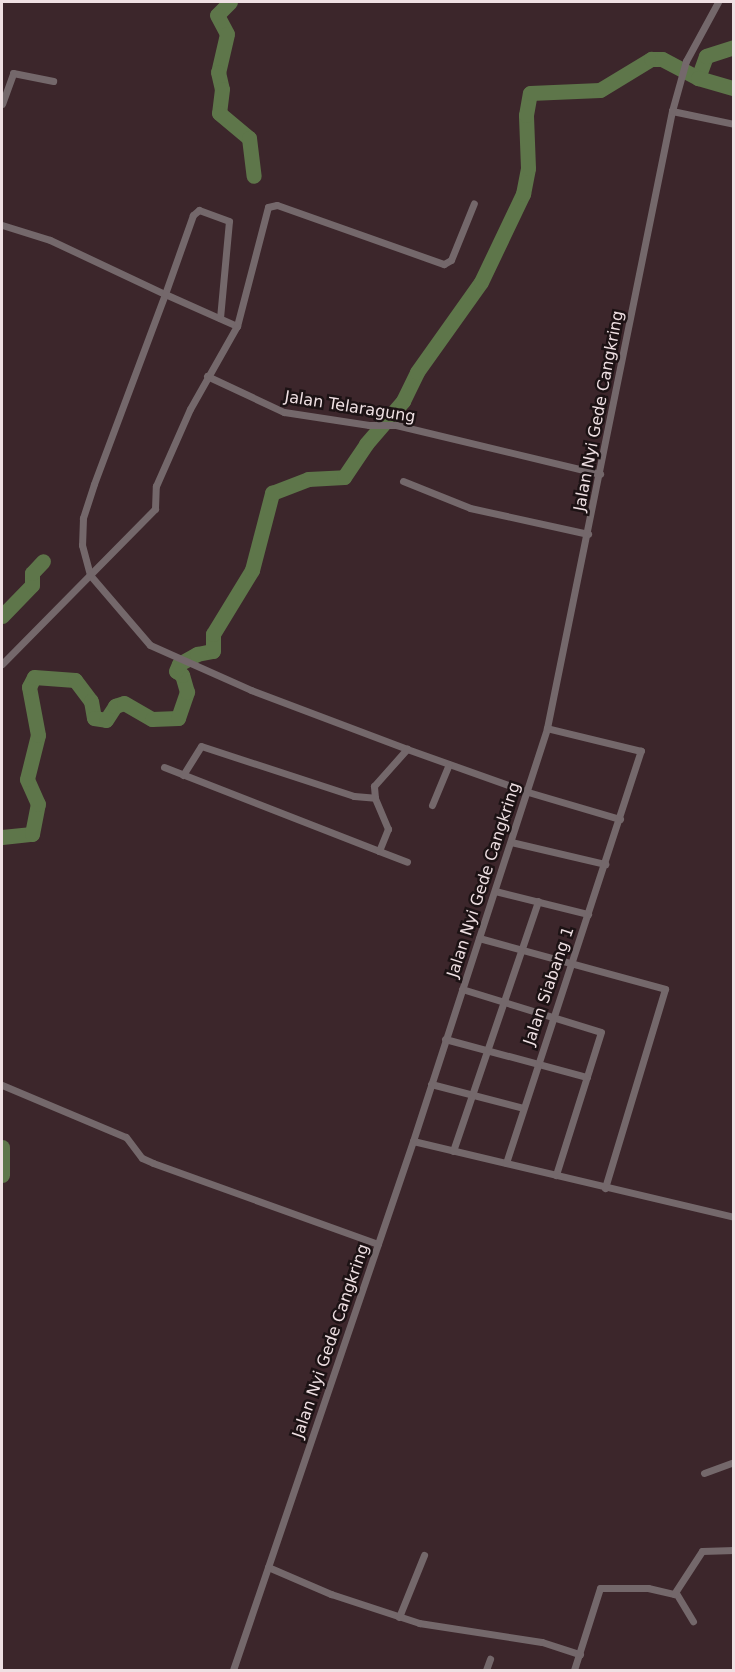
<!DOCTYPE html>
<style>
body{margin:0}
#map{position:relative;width:735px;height:1672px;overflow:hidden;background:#3c262b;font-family:"DejaVu Sans",sans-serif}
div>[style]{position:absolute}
.river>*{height:15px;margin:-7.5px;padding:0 7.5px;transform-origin:7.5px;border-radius:7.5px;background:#5e764a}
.minor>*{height:7px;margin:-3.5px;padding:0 3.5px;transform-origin:3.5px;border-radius:3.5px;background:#74686b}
span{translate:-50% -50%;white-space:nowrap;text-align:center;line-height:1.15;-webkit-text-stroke:5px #1c1214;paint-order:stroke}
.street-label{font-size:16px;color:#efe0e3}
.frame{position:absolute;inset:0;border:3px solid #efe0e3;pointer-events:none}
</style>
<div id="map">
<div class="river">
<i style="left:230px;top:2px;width:18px;rotate:135deg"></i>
<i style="left:217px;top:15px;width:21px;rotate:62deg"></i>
<i style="left:227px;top:34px;width:39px;rotate:103deg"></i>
<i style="left:218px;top:72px;width:17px;rotate:77deg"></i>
<i style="left:222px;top:89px;width:24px;rotate:97deg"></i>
<i style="left:219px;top:113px;width:39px;rotate:40deg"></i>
<i style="left:249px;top:138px;width:38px;rotate:83deg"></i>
<i style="left:698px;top:78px;width:23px;rotate:-70deg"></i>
<i style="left:706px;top:56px;width:29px;rotate:-18deg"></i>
<i style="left:2px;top:616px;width:43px;rotate:-45.9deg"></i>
<i style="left:32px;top:585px;width:12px;rotate:-90deg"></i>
<i style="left:32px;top:573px;width:16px;rotate:-47deg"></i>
<i style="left:2px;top:837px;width:30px;rotate:-6deg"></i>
<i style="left:32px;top:834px;width:31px;rotate:-79deg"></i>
<i style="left:38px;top:804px;width:27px;rotate:-114deg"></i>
<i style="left:27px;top:779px;width:45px;rotate:-76deg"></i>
<i style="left:38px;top:735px;width:49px;rotate:-100.6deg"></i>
<i style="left:29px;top:687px;width:11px;rotate:-63deg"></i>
<i style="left:34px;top:677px;width:41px;rotate:4.2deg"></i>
<i style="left:75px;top:680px;width:26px;rotate:53deg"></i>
<i style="left:91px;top:701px;width:17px;rotate:80deg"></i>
<i style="left:94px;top:718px;width:12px;rotate:9deg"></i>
<i style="left:106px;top:720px;width:17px;rotate:-57deg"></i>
<i style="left:115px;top:706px;width:9px;rotate:-18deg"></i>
<i style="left:124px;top:703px;width:32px;rotate:30deg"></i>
<i style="left:152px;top:719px;width:26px;rotate:-2deg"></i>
<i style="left:178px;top:718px;width:28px;rotate:-71deg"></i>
<i style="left:187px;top:692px;width:18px;rotate:-106deg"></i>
<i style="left:182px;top:675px;width:7px;rotate:-146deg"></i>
<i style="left:176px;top:671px;width:8px;rotate:-67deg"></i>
<i style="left:179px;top:664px;width:21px;rotate:-29deg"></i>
<i style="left:197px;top:654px;width:16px;rotate:-11deg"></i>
<i style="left:213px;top:651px;width:17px;rotate:-90deg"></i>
<i style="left:213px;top:634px;width:75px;rotate:-58.6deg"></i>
<i style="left:252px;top:570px;width:80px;rotate:-75.4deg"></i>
<i style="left:272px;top:493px;width:39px;rotate:-21deg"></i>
<i style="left:308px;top:479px;width:36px;rotate:-3deg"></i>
<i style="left:344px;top:477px;width:40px;rotate:-56deg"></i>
<i style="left:366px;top:444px;width:57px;rotate:-49.3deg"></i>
<i style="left:403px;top:401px;width:32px;rotate:-64deg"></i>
<i style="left:417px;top:372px;width:110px;rotate:-54.6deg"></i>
<i style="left:481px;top:282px;width:98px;rotate:-64.5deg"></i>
<i style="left:523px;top:194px;width:26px;rotate:-79deg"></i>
<i style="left:528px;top:168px;width:53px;rotate:-92.2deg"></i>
<i style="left:526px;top:115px;width:22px;rotate:-80deg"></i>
<i style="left:530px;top:93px;width:70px;rotate:-2.5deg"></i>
<i style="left:600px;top:90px;width:60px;rotate:-31.3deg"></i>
<i style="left:651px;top:59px;width:11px"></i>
<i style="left:662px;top:59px;width:41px;rotate:27.8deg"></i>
<i style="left:698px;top:78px;width:37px;rotate:16deg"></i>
<i style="left:2px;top:1147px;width:28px;rotate:90deg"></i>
</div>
<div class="minor">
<i style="left:2px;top:104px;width:33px;rotate:-70deg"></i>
<i style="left:13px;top:73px;width:41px;rotate:11.3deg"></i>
<i style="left:672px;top:111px;width:63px;rotate:11.8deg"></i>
<i style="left:2px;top:225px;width:50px;rotate:17.4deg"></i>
<i style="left:50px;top:240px;width:127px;rotate:25.2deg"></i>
<i style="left:165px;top:294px;width:203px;rotate:110.5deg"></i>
<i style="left:94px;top:484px;width:36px;rotate:108deg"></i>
<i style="left:83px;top:518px;width:27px;rotate:92deg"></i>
<i style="left:82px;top:545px;width:31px;rotate:75deg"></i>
<i style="left:90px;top:575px;width:92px;rotate:49.4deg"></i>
<i style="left:150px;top:645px;width:111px;rotate:24deg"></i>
<i style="left:251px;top:690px;width:167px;rotate:20.7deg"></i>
<i style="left:407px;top:749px;width:128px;rotate:19.6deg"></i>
<i style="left:528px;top:792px;width:96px;rotate:16.4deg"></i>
<i style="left:220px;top:318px;width:97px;rotate:-84.7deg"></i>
<i style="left:229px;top:221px;width:32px;rotate:-160deg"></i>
<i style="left:199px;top:210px;width:8px;rotate:140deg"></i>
<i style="left:193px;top:215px;width:84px;rotate:109.5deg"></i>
<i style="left:165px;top:294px;width:79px;rotate:24deg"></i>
<i style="left:207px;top:376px;width:85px;rotate:25.1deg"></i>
<i style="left:284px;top:412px;width:86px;rotate:8.7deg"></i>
<i style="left:369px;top:425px;width:27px"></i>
<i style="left:396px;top:425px;width:210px;rotate:13.5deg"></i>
<i style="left:403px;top:481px;width:72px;rotate:21.9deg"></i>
<i style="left:470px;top:508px;width:121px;rotate:12.4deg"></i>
<i style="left:2px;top:664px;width:218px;rotate:-45.4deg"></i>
<i style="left:155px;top:509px;width:23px;rotate:-88deg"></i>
<i style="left:156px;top:486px;width:84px;rotate:-66.2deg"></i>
<i style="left:190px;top:409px;width:95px;rotate:-60.5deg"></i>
<i style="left:237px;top:326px;width:123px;rotate:-75.4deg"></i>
<i style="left:268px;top:207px;width:9px;rotate:-13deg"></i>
<i style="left:277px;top:205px;width:177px;rotate:19.5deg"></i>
<i style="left:444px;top:264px;width:8px;rotate:-30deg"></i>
<i style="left:451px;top:260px;width:61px;rotate:-68deg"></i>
<i style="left:164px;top:767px;width:231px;rotate:21.3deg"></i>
<i style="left:379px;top:851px;width:24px;rotate:-68deg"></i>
<i style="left:388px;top:829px;width:34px;rotate:-113deg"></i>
<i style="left:375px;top:798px;width:12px;rotate:-95deg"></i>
<i style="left:374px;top:786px;width:50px;rotate:-48.3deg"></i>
<i style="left:183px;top:775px;width:34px;rotate:-58deg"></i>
<i style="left:201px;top:746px;width:161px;rotate:18.1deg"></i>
<i style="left:354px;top:796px;width:21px;rotate:5deg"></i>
<i style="left:432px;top:805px;width:44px;rotate:-67.5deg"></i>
<i style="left:511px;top:842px;width:97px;rotate:13.2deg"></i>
<i style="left:379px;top:851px;width:30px;rotate:21deg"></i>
<i style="left:495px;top:891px;width:96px;rotate:13.9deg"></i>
<i style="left:479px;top:938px;width:193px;rotate:15.3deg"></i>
<i style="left:665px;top:989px;width:208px;rotate:106.8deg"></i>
<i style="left:462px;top:989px;width:145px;rotate:17.2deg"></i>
<i style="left:601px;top:1032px;width:150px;rotate:107.5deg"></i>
<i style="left:445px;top:1039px;width:147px;rotate:15deg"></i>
<i style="left:431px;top:1084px;width:95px;rotate:14.6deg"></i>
<i style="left:2px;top:1085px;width:134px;rotate:22.8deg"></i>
<i style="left:126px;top:1137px;width:26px;rotate:53deg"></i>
<i style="left:142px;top:1158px;width:12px;rotate:24deg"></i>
<i style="left:153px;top:1163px;width:239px;rotate:19.8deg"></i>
<i style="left:413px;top:1141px;width:330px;rotate:13.3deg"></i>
<i style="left:453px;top:1151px;width:264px;rotate:-71.2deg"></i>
<i style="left:506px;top:1163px;width:434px;rotate:-71.9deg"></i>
<i style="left:641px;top:751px;width:97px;rotate:-166.3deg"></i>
<i style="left:704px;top:1473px;width:32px;rotate:-20deg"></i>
<i style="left:268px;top:1567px;width:69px;rotate:23.2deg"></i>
<i style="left:331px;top:1594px;width:93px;rotate:18.2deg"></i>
<i style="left:419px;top:1623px;width:124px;rotate:8.8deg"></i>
<i style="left:542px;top:1642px;width:40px;rotate:18deg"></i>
<i style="left:676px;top:1593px;width:33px;rotate:59deg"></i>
<i style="left:399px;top:1617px;width:67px;rotate:-68deg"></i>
<i style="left:233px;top:1670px;width:559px;rotate:-71.21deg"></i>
<i style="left:413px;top:1141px;width:434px;rotate:-72deg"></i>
<i style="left:547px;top:728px;width:630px;rotate:-78.55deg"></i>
<i style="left:672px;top:111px;width:52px;rotate:-74.4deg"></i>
<i style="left:686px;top:61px;width:67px;rotate:-61.5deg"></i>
<i style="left:486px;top:1670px;width:12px;rotate:-70deg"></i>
<i style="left:574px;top:1670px;width:86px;rotate:-72.4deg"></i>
<i style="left:600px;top:1588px;width:48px"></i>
<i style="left:648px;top:1588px;width:27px;rotate:13deg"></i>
<i style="left:674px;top:1594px;width:51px;rotate:-56.9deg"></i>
<i style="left:702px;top:1551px;width:32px;rotate:-2deg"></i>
</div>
<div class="street-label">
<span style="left:350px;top:407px;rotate:9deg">Jalan Telaragung</span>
<span style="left:599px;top:411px;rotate:-79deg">Jalan Nyi Gede Cangkring</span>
<span style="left:484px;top:880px;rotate:-72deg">Jalan Nyi Gede Cangkring</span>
<span style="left:549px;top:986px;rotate:-71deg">Jalan Siabang 1</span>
<span style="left:331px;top:1341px;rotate:-71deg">Jalan Nyi Gede Cangkring</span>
</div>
<div class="frame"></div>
</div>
